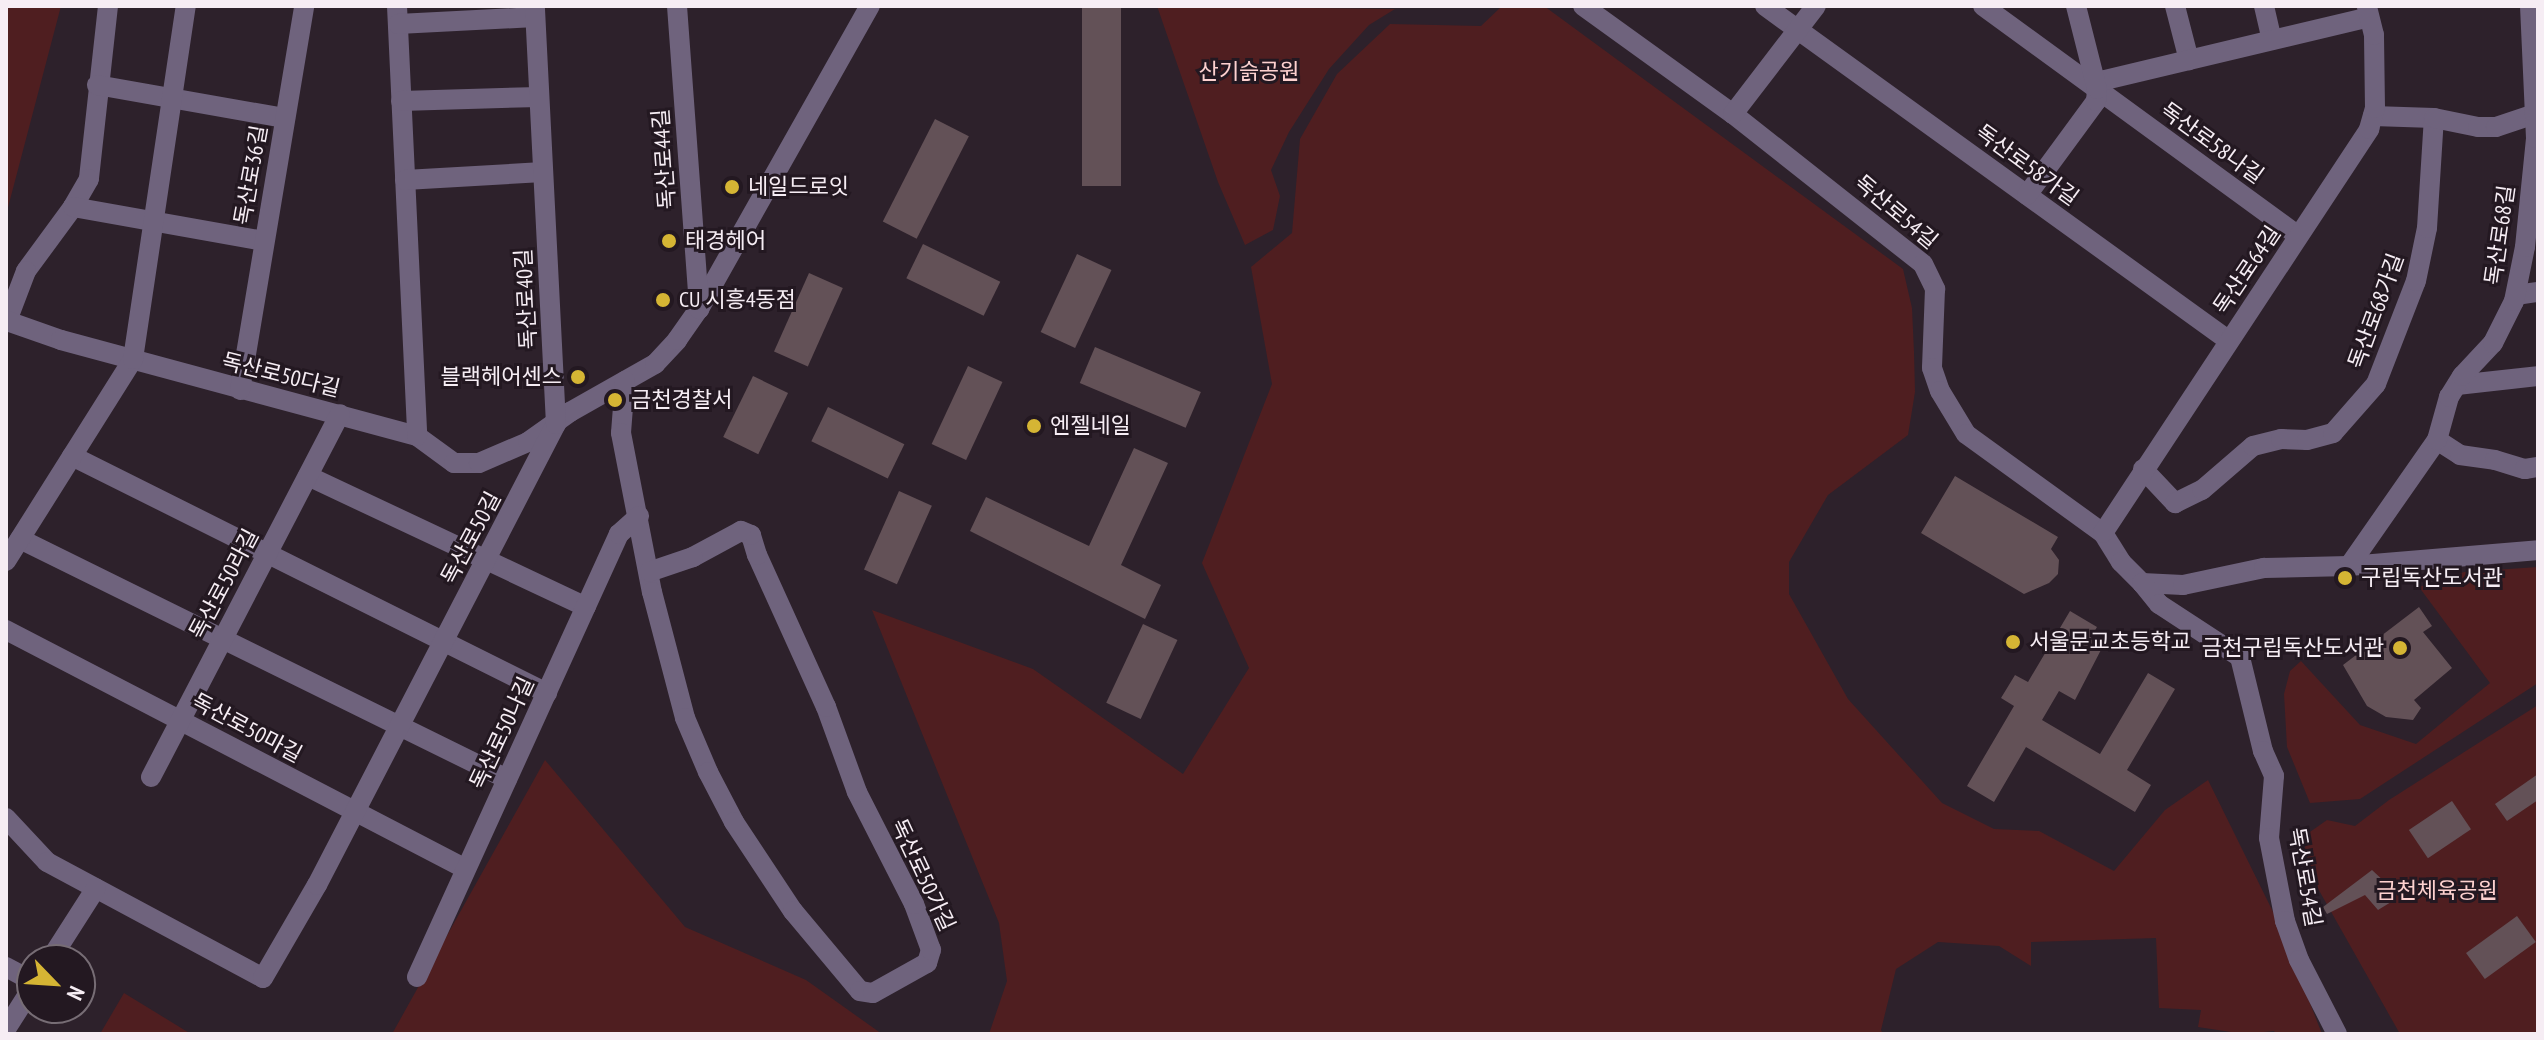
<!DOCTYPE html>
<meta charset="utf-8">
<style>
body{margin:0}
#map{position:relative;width:2544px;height:1040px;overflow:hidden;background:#2d212b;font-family:"PT Sans Narrow","Noto Sans KR",sans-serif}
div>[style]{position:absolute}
.green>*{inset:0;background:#4f1e20}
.building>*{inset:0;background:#635157;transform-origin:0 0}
.minor>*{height:20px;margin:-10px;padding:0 10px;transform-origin:10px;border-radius:10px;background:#6f637d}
.dots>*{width:22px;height:22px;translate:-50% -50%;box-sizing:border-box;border:4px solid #231821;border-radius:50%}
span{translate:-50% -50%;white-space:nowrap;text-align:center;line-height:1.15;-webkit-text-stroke:6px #231821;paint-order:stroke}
.park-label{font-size:22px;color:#fdd1cf}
.street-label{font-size:22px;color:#f6edf4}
.poi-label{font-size:22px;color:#f6edf4}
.left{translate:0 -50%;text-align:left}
.right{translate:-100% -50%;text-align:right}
.frame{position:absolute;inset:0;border:8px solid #f6edf4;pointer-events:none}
.north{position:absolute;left:16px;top:944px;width:80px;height:80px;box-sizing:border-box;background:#231821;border:2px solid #776d75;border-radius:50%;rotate:115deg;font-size:22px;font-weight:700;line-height:32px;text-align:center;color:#f6edf4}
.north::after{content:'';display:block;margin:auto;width:28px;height:36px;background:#d5b534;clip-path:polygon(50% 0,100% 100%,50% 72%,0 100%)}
</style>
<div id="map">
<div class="green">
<i style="clip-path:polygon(6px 6px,61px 6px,6px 215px)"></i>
<i style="clip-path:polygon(1157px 6px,1395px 9px,1369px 25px,1329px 69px,1289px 132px,1271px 170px,1280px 196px,1273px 230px,1245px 245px,1218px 182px)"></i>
<i style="clip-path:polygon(1502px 6px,1544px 6px,1903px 269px,1912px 308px,1914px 352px,1915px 392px,1908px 435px,1828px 495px,1789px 562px,1789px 594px,1848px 699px,1942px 803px,1994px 829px,2039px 831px,2114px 871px,2165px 810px,2208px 780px,2280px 926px,2322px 1034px,2276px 1034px,2274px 1031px,2244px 1034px,2198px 1027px,2201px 1010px,2159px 1008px,2156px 938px,2031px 942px,2031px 966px,1999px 946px,1938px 942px,1896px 969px,1881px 1030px,1883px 1034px,989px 1034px,1007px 981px,999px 923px,872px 610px,1033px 669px,1183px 774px,1249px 668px,1202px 563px,1272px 384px,1251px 267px,1292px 233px,1300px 139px,1337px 74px,1390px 24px,1481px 26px)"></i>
<i style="clip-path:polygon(2538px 567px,2538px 683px,2360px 799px,2310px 803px,2287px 747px,2284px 694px,2290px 671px,2301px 661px,2360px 725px,2416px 744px,2490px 683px,2419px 587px,2464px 572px)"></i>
<i style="clip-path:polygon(2538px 705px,2538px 1034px,2400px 1034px,2303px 862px,2307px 834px,2327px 820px,2355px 826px,2389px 800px)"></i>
<i style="clip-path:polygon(545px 760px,685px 927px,806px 980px,882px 1034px,392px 1034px)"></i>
<i style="clip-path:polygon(124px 993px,191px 1034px,100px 1034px)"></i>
</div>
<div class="building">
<i style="left:1082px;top:6px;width:39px;height:180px"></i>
<i style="left:935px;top:119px;width:38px;height:115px;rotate:27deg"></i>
<i style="left:923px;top:244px;width:86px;height:38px;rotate:26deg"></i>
<i style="left:1077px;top:254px;width:38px;height:86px;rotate:25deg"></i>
<i style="left:809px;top:273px;width:37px;height:86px;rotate:24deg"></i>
<i style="left:1095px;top:347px;width:115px;height:39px;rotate:23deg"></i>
<i style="left:968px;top:366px;width:38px;height:86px;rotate:25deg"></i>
<i style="left:753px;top:376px;width:39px;height:68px;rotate:26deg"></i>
<i style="left:828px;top:407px;width:85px;height:38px;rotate:26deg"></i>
<i style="clip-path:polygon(1134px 448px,1168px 463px,1121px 565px,1161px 585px,1145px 619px,970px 531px,986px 497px,1089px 546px)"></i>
<i style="clip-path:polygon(1955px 476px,2058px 537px,2051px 549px,2059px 560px,2058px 574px,2049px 583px,2024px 594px,1921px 533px)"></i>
<i style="left:899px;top:491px;width:36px;height:86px;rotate:24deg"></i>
<i style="clip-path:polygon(2419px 607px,2432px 626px,2423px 632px,2452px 668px,2414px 700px,2421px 708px,2413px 720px,2386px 717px,2367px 706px,2343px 665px)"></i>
<i style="clip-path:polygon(2070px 611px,2097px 627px,2090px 639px,2103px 646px,2075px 700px,2059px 691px,2042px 720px,2100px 754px,2148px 673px,2175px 689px,2127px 770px,2151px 785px,2135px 812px,2026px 747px,1994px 802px,1967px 786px,2014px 706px,2001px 698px,2015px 675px,2028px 682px)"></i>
<i style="left:1143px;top:624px;width:38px;height:87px;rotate:25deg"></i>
<i style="clip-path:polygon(2538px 774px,2538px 800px,2507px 821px,2495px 804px)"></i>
<i style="left:2452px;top:801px;width:34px;height:52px;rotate:56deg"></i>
<i style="clip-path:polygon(2372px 870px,2387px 884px,2396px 899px,2378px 910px,2365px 895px,2327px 914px,2323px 907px)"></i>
<i style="left:2517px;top:916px;width:32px;height:63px;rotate:54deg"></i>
</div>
<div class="minor">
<i style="left:108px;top:6px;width:174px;rotate:96.3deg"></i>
<i style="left:89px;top:179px;width:32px;rotate:120deg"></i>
<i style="left:73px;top:207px;width:79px;rotate:126.3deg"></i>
<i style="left:26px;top:271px;width:53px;rotate:110.8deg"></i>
<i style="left:7px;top:321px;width:57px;rotate:19.4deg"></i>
<i style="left:61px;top:340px;width:369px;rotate:15.1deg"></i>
<i style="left:417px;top:436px;width:46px;rotate:36.1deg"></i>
<i style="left:454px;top:463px;width:25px"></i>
<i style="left:479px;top:463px;width:53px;rotate:-23.2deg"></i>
<i style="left:528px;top:442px;width:52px;rotate:-35.5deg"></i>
<i style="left:570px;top:412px;width:98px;rotate:-29.5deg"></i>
<i style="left:655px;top:364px;width:33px;rotate:-47deg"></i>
<i style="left:677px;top:340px;width:38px;rotate:-55deg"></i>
<i style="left:699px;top:309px;width:348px;rotate:-60.6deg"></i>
<i style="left:397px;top:6px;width:430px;rotate:87.3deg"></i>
<i style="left:677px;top:6px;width:304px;rotate:85.8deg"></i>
<i style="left:1583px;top:6px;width:185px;rotate:35.8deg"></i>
<i style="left:1733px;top:114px;width:242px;rotate:38.3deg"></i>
<i style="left:1923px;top:264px;width:28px;rotate:64deg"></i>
<i style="left:1935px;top:289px;width:79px;rotate:92.2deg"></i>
<i style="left:1932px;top:368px;width:24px;rotate:71deg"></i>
<i style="left:1940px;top:391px;width:50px;rotate:58.8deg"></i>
<i style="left:1966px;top:434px;width:169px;rotate:35.9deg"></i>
<i style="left:2103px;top:533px;width:34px;rotate:58deg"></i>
<i style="left:2121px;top:562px;width:30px;rotate:45deg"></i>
<i style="left:2142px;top:583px;width:41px;rotate:2.8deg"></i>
<i style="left:2183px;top:585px;width:83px;rotate:-11.9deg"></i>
<i style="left:2264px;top:568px;width:85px;rotate:-1.3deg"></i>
<i style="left:2349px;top:566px;width:190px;rotate:-4.8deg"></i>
<i style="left:1765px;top:6px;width:571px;rotate:35.81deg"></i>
<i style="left:1983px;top:6px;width:390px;rotate:36.1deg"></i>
<i style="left:2175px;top:6px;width:56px;rotate:75.5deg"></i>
<i style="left:2264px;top:6px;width:35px;rotate:77deg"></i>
<i style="left:398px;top:24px;width:137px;rotate:-2.9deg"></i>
<i style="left:97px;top:85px;width:191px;rotate:10deg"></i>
<i style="left:2097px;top:89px;width:12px;rotate:-48deg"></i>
<i style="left:2105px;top:80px;width:271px;rotate:-13.4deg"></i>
<i style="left:401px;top:101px;width:138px;rotate:-1.7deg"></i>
<i style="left:1733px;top:114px;width:136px;rotate:-52.5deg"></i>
<i style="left:2373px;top:116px;width:61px;rotate:1.9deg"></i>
<i style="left:405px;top:180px;width:138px;rotate:-3.3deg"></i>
<i style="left:2027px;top:195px;width:117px;rotate:-53.7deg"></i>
<i style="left:2096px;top:101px;width:12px;rotate:-85deg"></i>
<i style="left:2097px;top:89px;width:86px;rotate:-104.2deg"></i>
<i style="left:73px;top:207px;width:194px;rotate:10.1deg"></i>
<i style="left:2516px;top:295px;width:22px;rotate:-8deg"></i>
<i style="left:625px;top:381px;width:52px;rotate:94.4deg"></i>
<i style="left:621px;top:433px;width:162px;rotate:79deg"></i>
<i style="left:652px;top:592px;width:130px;rotate:75.3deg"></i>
<i style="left:685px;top:718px;width:59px;rotate:66.9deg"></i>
<i style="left:708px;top:772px;width:56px;rotate:62.5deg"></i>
<i style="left:734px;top:822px;width:107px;rotate:56.5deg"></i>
<i style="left:793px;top:911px;width:104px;rotate:50.1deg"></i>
<i style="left:860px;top:991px;width:13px;rotate:9deg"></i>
<i style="left:873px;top:993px;width:62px;rotate:-29.1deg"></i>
<i style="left:927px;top:963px;width:14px;rotate:-73deg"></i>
<i style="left:931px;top:950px;width:49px;rotate:-110.3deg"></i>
<i style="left:914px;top:904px;width:126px;rotate:-117deg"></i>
<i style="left:857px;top:792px;width:90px;rotate:-110deg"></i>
<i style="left:826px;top:707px;width:167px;rotate:-114.4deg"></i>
<i style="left:757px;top:555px;width:21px;rotate:-107deg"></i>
<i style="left:751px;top:535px;width:11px;rotate:-158deg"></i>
<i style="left:741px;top:531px;width:55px;rotate:151.6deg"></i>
<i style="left:693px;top:557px;width:46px;rotate:161.2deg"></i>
<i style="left:2457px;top:385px;width:81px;rotate:-6.3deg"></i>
<i style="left:240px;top:390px;width:389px;rotate:-80.5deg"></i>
<i style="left:2437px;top:440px;width:27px;rotate:33deg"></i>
<i style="left:2460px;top:455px;width:35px;rotate:8deg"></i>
<i style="left:2495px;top:460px;width:31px;rotate:17deg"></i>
<i style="left:2525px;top:469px;width:13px;rotate:-9deg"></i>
<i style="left:72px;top:456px;width:531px;rotate:26.52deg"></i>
<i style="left:2143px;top:469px;width:47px;rotate:46.7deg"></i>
<i style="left:2175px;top:503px;width:30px;rotate:-26deg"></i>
<i style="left:2202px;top:490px;width:67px;rotate:-40.8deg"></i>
<i style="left:2253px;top:446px;width:29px;rotate:-14deg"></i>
<i style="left:2281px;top:439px;width:26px;rotate:2deg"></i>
<i style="left:2307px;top:440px;width:27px;rotate:-15deg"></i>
<i style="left:2333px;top:433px;width:65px;rotate:-48.7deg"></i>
<i style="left:2376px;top:384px;width:110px;rotate:-68.8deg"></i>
<i style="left:2416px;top:281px;width:54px;rotate:-78.3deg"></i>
<i style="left:2427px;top:228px;width:110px;rotate:-86.4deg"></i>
<i style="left:2434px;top:118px;width:45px;rotate:11.6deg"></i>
<i style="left:2478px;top:127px;width:18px"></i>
<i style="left:2496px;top:127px;width:44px;rotate:-18.4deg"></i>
<i style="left:308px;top:476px;width:307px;rotate:25.2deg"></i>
<i style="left:2103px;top:533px;width:484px;rotate:-56.6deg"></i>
<i style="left:2369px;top:129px;width:22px;rotate:-74deg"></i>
<i style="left:2375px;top:108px;width:73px;rotate:-90.8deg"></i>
<i style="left:2374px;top:35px;width:30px;rotate:-104deg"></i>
<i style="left:20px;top:539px;width:543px;rotate:26.23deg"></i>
<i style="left:6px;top:561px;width:239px;rotate:-57.8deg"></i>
<i style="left:133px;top:359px;width:357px;rotate:-81.5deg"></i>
<i style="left:2349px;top:566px;width:154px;rotate:-55.1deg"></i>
<i style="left:2437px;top:440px;width:45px;rotate:-74.4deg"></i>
<i style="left:2449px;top:397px;width:25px;rotate:-58deg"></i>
<i style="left:2462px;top:376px;width:45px;rotate:-46.8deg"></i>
<i style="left:2493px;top:343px;width:47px;rotate:-63.4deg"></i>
<i style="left:2514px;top:301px;width:55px;rotate:-78.5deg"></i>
<i style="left:2525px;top:247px;width:110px;rotate:-84.2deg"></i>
<i style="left:2536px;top:138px;width:132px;rotate:-92.6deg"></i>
<i style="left:2142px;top:583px;width:27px;rotate:51deg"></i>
<i style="left:2159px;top:604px;width:97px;rotate:33.2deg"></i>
<i style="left:2240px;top:657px;width:97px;rotate:76.3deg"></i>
<i style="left:2263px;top:751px;width:27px;rotate:66deg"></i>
<i style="left:2274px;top:776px;width:62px;rotate:94.6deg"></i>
<i style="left:2269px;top:838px;width:85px;rotate:79.1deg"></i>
<i style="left:2285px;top:921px;width:41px;rotate:70.3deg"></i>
<i style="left:2299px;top:960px;width:83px;rotate:62.8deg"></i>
<i style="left:6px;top:630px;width:518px;rotate:27.45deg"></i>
<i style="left:151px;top:777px;width:409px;rotate:-62.5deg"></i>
<i style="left:6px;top:818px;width:60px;rotate:47deg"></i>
<i style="left:47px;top:862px;width:245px;rotate:28.2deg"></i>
<i style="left:263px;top:978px;width:108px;rotate:-59.9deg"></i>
<i style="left:317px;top:885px;width:519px;rotate:-62.6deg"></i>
<i style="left:556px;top:424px;width:419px;rotate:-92.9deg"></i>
<i style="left:50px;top:960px;width:85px;rotate:-57.4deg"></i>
<i style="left:6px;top:967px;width:30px;rotate:28deg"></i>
<i style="left:417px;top:977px;width:487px;rotate:-65.5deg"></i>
<i style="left:619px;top:534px;width:27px;rotate:-42deg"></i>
<i style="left:6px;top:1029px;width:49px;rotate:-57.6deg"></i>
</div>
<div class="dots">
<i style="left:732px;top:187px;background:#d5b534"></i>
<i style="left:669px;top:241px;background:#d5b534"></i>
<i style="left:663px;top:300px;background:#d5b534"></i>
<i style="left:578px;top:377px;background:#d5b534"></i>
<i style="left:615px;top:400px;background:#d5b534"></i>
<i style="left:1034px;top:426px;background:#d5b534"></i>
<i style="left:2345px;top:578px;background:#d5b534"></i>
<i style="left:2013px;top:642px;background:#d5b534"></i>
<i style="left:2400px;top:648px;background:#d5b534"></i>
</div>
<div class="park-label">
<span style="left:1249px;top:72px">산기슭공원</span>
<span style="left:2437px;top:891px">금천체육공원</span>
</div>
<div class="street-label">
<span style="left:2212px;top:143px;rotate:36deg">독산로58나길</span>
<span style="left:664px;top:159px;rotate:-94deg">독산로44길</span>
<span style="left:2027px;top:165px;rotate:36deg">독산로58가길</span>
<span style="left:251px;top:175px;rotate:-80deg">독산로36길</span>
<span style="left:1896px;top:212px;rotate:40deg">독산로54길</span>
<span style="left:2500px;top:235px;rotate:-82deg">독산로68길</span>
<span style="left:2247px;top:270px;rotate:-56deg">독산로64길</span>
<span style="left:526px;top:299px;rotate:-93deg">독산로40길</span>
<span style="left:2376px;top:311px;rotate:-70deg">독산로68가길</span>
<span style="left:281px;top:375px;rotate:14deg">독산로50다길</span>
<span style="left:471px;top:538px;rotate:-62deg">독산로50길</span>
<span style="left:224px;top:584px;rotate:-62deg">독산로50라길</span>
<span style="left:247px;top:728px;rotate:28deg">독산로50마길</span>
<span style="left:502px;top:733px;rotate:-65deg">독산로50나길</span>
<span style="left:923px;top:875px;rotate:65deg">독산로50가길</span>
<span style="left:2305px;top:877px;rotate:80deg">독산로54길</span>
</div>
<div class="poi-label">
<span class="left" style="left:748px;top:187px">네일드로잇</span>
<span class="left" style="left:685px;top:241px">태경헤어</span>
<span class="left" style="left:679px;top:300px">CU 시흥4동점</span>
<span class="right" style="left:562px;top:377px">블랙헤어센스</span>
<span class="left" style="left:631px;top:400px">금천경찰서</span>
<span class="left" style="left:1050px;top:426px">엔젤네일</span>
<span class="left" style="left:2361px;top:578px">구립독산도서관</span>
<span class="left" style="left:2029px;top:642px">서울문교초등학교</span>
<span class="right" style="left:2384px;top:648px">금천구립독산도서관</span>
</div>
<div class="frame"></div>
<div class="north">N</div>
</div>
